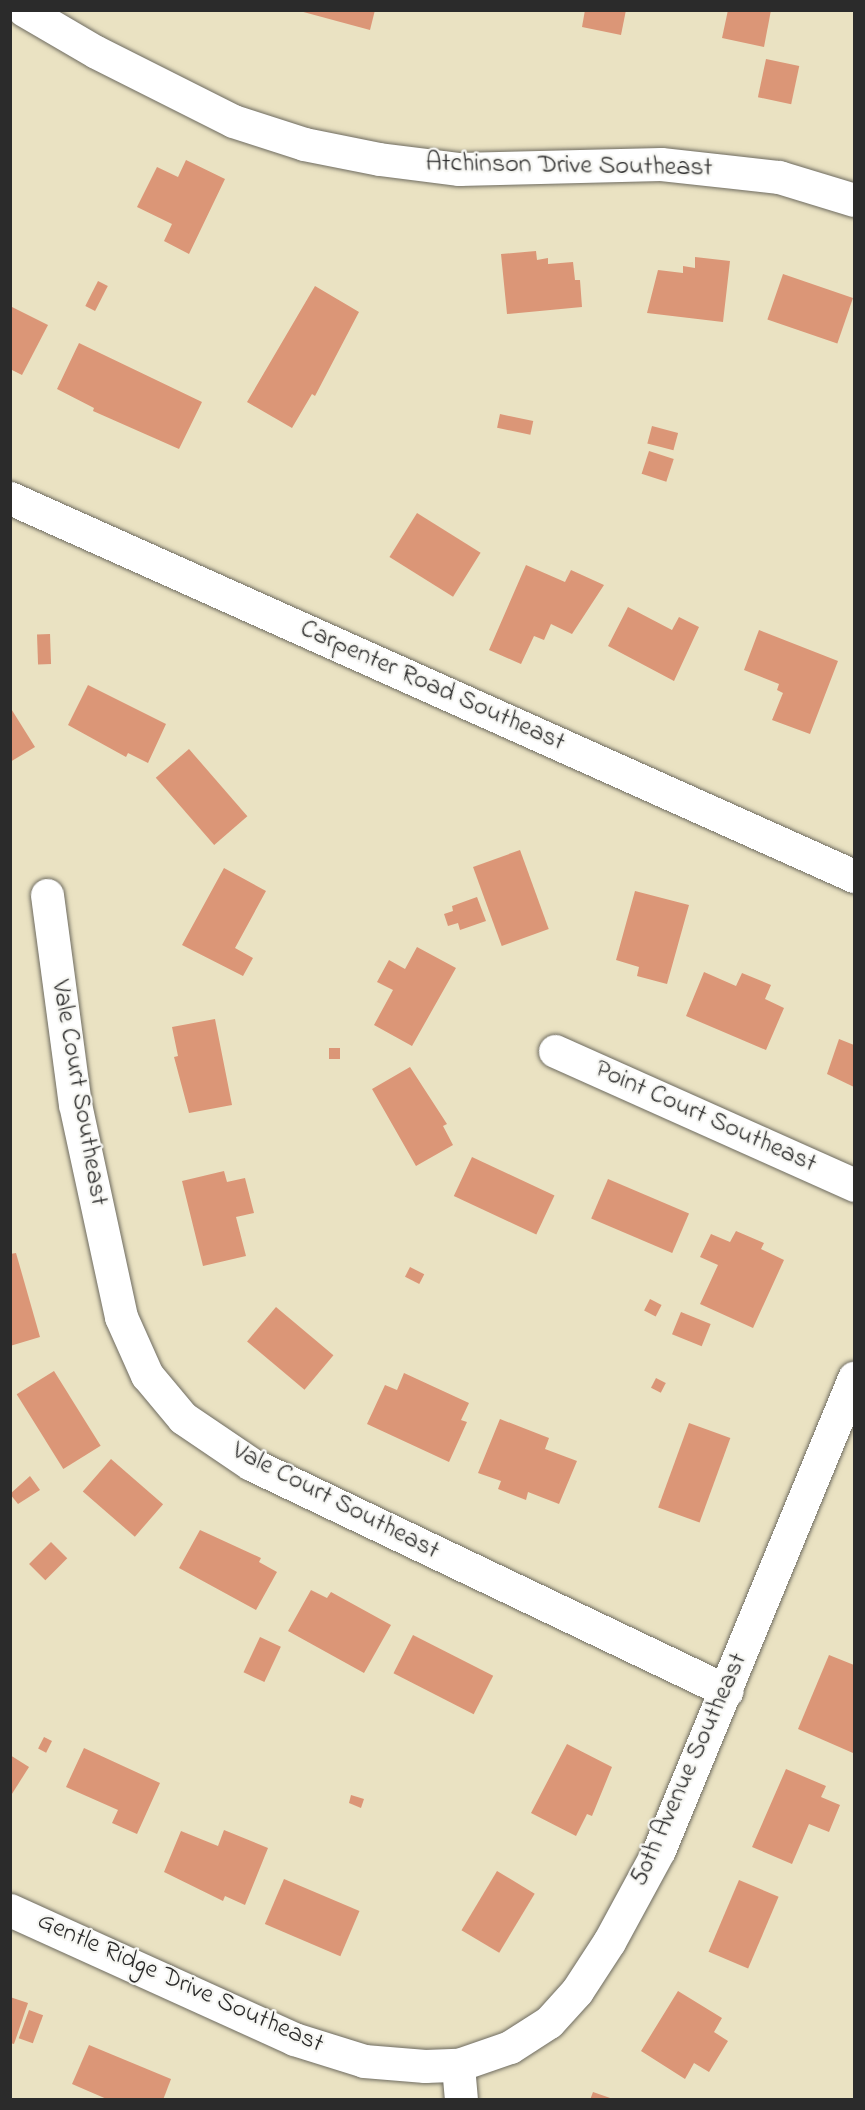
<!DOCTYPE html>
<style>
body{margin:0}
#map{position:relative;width:865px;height:2110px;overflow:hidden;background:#eae2c2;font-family:"Indie Flower",sans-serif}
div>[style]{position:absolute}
.building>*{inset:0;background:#db9677;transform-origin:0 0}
.roads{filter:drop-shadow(0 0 2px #6e6b60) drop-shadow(0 0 2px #6e6b60)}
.minor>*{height:33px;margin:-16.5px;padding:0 16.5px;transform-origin:16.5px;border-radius:16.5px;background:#fff}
span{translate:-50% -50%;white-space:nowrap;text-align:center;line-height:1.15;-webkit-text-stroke:4.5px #f6f6f2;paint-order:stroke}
.street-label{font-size:26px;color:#2b2b2b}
.frame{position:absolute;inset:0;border:12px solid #2b2b2b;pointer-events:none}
</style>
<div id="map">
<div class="building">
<i style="clip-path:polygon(296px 10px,375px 10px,370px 30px)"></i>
<i style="clip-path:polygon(585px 10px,626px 10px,621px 35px,582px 27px)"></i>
<i style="clip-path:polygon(728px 10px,771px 10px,764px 47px,722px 38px)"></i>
<i style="left:766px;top:59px;width:34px;height:39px;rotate:12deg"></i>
<i style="clip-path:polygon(186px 160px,225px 179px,189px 254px,164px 241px,172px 224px,137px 207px,157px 167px,178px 177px)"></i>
<i style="clip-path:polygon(536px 251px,537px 260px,548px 258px,548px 264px,573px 262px,575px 280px,580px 280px,582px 307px,507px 314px,501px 254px)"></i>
<i style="clip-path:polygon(695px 257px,730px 261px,723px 322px,647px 313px,658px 270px,683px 273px,683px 266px,695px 268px)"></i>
<i style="left:783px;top:274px;width:74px;height:48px;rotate:19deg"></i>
<i style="left:98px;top:281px;width:11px;height:28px;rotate:27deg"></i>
<i style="clip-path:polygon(315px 286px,359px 312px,315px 396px,312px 394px,292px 428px,247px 402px)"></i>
<i style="clip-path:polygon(10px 306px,48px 325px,22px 375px,10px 369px)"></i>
<i style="clip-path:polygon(79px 343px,202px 402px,179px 449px,93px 411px,94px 408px,57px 389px)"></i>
<i style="left:500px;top:414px;width:34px;height:14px;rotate:12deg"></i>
<i style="left:652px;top:426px;width:27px;height:18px;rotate:15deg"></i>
<i style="left:649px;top:451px;width:26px;height:24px;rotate:18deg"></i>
<i style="left:417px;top:513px;width:75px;height:52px;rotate:32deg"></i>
<i style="clip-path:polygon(526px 565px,565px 582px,571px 570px,604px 585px,572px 634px,551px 624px,544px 640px,534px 636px,521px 664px,489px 650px)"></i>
<i style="clip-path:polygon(628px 607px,672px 630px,679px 617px,699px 627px,674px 681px,608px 646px)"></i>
<i style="clip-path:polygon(759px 630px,838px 661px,810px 734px,772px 720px,783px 693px,777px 690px,779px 684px,744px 670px)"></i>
<i style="left:50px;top:634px;width:30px;height:13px;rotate:88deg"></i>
<i style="clip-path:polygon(88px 685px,166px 724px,148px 763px,128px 753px,126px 757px,68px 725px)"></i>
<i style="clip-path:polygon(10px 707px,35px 747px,10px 762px)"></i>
<i style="left:189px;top:749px;width:89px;height:44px;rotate:49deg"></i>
<i style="left:520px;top:850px;width:84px;height:50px;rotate:70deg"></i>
<i style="clip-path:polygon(224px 868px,266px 891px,235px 948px,253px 958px,243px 976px,182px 945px)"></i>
<i style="clip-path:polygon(635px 891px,689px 905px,667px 984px,637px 976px,639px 967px,616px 960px)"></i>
<i style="clip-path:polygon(477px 897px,486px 921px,460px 930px,458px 923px,448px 926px,444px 914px,453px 911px,452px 906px)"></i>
<i style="clip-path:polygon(417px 947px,456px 968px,412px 1046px,374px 1025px,393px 990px,377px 982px,389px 960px,405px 969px)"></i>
<i style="clip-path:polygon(704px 972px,736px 986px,742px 973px,771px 985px,765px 999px,784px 1008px,766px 1050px,686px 1016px)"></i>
<i style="clip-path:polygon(215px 1019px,232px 1105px,189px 1113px,174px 1057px,178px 1056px,172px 1027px)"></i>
<i style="clip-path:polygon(839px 1039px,854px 1045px,854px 1087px,827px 1074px)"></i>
<i style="left:329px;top:1048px;width:11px;height:11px"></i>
<i style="clip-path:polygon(410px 1067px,447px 1124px,443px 1126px,453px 1145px,416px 1166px,372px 1089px)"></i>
<i style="left:472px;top:1157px;width:91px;height:43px;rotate:25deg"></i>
<i style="clip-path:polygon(224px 1171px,227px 1182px,245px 1178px,254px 1213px,236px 1217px,246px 1256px,203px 1266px,182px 1181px)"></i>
<i style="left:608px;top:1179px;width:88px;height:43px;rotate:23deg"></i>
<i style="clip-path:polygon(736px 1231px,764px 1243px,761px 1249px,784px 1260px,753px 1328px,700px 1304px,718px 1265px,700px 1257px,711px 1234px,730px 1242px)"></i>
<i style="clip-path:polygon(16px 1253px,40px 1337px,10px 1346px,10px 1254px)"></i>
<i style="left:410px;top:1267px;width:16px;height:11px;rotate:27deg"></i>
<i style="left:650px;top:1299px;width:13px;height:13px;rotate:27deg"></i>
<i style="left:276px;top:1307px;width:75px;height:45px;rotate:40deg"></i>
<i style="left:681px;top:1312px;width:32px;height:24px;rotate:22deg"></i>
<i style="left:54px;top:1371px;width:88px;height:44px;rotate:58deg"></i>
<i style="clip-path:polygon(404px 1373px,469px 1403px,461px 1420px,467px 1422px,449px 1462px,367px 1424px,385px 1385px,397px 1390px)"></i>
<i style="left:656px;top:1378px;width:11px;height:11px;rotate:27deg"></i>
<i style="clip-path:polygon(500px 1419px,549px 1438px,545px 1449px,577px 1461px,559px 1504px,528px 1492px,526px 1500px,498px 1489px,501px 1481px,478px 1473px)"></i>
<i style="left:689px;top:1423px;width:44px;height:90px;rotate:20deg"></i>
<i style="left:111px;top:1459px;width:69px;height:43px;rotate:41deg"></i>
<i style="clip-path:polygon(30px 1476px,40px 1490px,18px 1504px,10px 1494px)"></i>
<i style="clip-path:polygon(200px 1530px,261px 1558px,259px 1562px,277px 1572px,256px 1610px,179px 1568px)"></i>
<i style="left:51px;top:1542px;width:23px;height:31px;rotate:45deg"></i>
<i style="clip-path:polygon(311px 1590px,327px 1598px,331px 1592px,391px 1625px,364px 1673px,288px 1631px)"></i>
<i style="left:413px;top:1635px;width:90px;height:43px;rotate:27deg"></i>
<i style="left:260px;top:1637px;width:23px;height:39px;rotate:25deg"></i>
<i style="clip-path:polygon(829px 1655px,854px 1665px,853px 1753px,798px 1729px)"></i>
<i style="left:44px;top:1737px;width:9px;height:13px;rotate:27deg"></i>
<i style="clip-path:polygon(567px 1744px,612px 1767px,592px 1816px,587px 1814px,576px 1836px,531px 1813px)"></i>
<i style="clip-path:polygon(84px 1748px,160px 1783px,137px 1834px,112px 1823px,118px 1810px,66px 1787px)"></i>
<i style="clip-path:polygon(10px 1755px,29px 1767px,10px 1797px)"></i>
<i style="clip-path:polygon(786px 1769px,826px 1786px,821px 1797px,840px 1805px,829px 1832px,809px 1824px,792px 1864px,752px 1847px)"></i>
<i style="clip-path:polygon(351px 1795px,364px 1799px,361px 1808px,349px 1803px)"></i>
<i style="clip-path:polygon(224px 1830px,268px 1848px,245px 1905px,225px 1896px,223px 1901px,164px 1872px,181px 1831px,218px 1846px)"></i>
<i style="left:497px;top:1871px;width:44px;height:69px;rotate:31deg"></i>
<i style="left:284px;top:1879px;width:82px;height:49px;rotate:23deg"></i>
<i style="left:739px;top:1880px;width:43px;height:78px;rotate:23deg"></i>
<i style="clip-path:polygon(678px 1991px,722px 2018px,714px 2032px,728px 2041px,709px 2072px,694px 2063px,685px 2079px,641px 2051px)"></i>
<i style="clip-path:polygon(10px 1997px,28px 2003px,14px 2044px,10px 2043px)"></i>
<i style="left:29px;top:2010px;width:15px;height:30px;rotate:20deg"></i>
<i style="clip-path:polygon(89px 2045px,171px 2079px,163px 2100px,109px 2100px,72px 2084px)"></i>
<i style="clip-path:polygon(593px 2092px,613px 2099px,613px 2100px,590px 2100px)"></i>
</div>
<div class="roads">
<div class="minor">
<i style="left:24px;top:10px;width:83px;rotate:30.3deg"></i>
<i style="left:96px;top:52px;width:153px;rotate:26.7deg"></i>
<i style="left:233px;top:121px;width:75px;rotate:17.9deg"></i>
<i style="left:304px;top:144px;width:76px;rotate:11.3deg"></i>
<i style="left:379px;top:159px;width:81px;rotate:7.1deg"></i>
<i style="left:459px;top:169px;width:202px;rotate:-1.4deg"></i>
<i style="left:661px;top:164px;width:119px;rotate:6.3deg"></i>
<i style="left:779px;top:177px;width:78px;rotate:17deg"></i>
<i style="left:10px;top:498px;width:925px;rotate:24.13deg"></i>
<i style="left:47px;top:895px;width:211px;rotate:82.4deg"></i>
<i style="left:75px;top:1104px;width:218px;rotate:77.8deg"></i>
<i style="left:121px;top:1317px;width:64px;rotate:65.9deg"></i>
<i style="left:147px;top:1375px;width:56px;rotate:50.1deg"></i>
<i style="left:183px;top:1418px;width:82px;rotate:34.1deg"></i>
<i style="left:251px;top:1464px;width:527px;rotate:25.5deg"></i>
<i style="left:555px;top:1051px;width:328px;rotate:24.1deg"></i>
<i style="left:10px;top:1910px;width:312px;rotate:24.4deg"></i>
<i style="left:294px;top:2039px;width:73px;rotate:17.4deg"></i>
<i style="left:364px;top:2061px;width:61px;rotate:4.7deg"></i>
<i style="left:425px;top:2066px;width:33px;rotate:-2deg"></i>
<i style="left:461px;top:2100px;width:35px;rotate:-95deg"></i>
<i style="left:458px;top:2065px;width:55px;rotate:-19.1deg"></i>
<i style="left:510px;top:2047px;width:46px;rotate:-32.7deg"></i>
<i style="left:549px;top:2022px;width:42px;rotate:-47.9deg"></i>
<i style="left:577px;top:1991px;width:59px;rotate:-56.9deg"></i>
<i style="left:609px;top:1942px;width:105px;rotate:-61.5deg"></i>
<i style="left:659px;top:1850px;width:511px;rotate:-67.55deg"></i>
</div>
</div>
<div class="street-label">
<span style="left:569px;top:167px;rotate:1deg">Atchinson Drive Southeast</span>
<span style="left:432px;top:687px;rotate:24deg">Carpenter Road Southeast</span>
<span style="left:78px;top:1093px;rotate:80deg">Vale Court Southeast</span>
<span style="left:705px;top:1118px;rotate:24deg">Point Court Southeast</span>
<span style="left:335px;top:1502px;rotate:27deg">Vale Court Southeast</span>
<span style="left:690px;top:1770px;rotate:-66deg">50th Avenue Southeast</span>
<span style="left:180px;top:1984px;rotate:24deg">Gentle Ridge Drive Southeast</span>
</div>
<div class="frame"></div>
</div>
